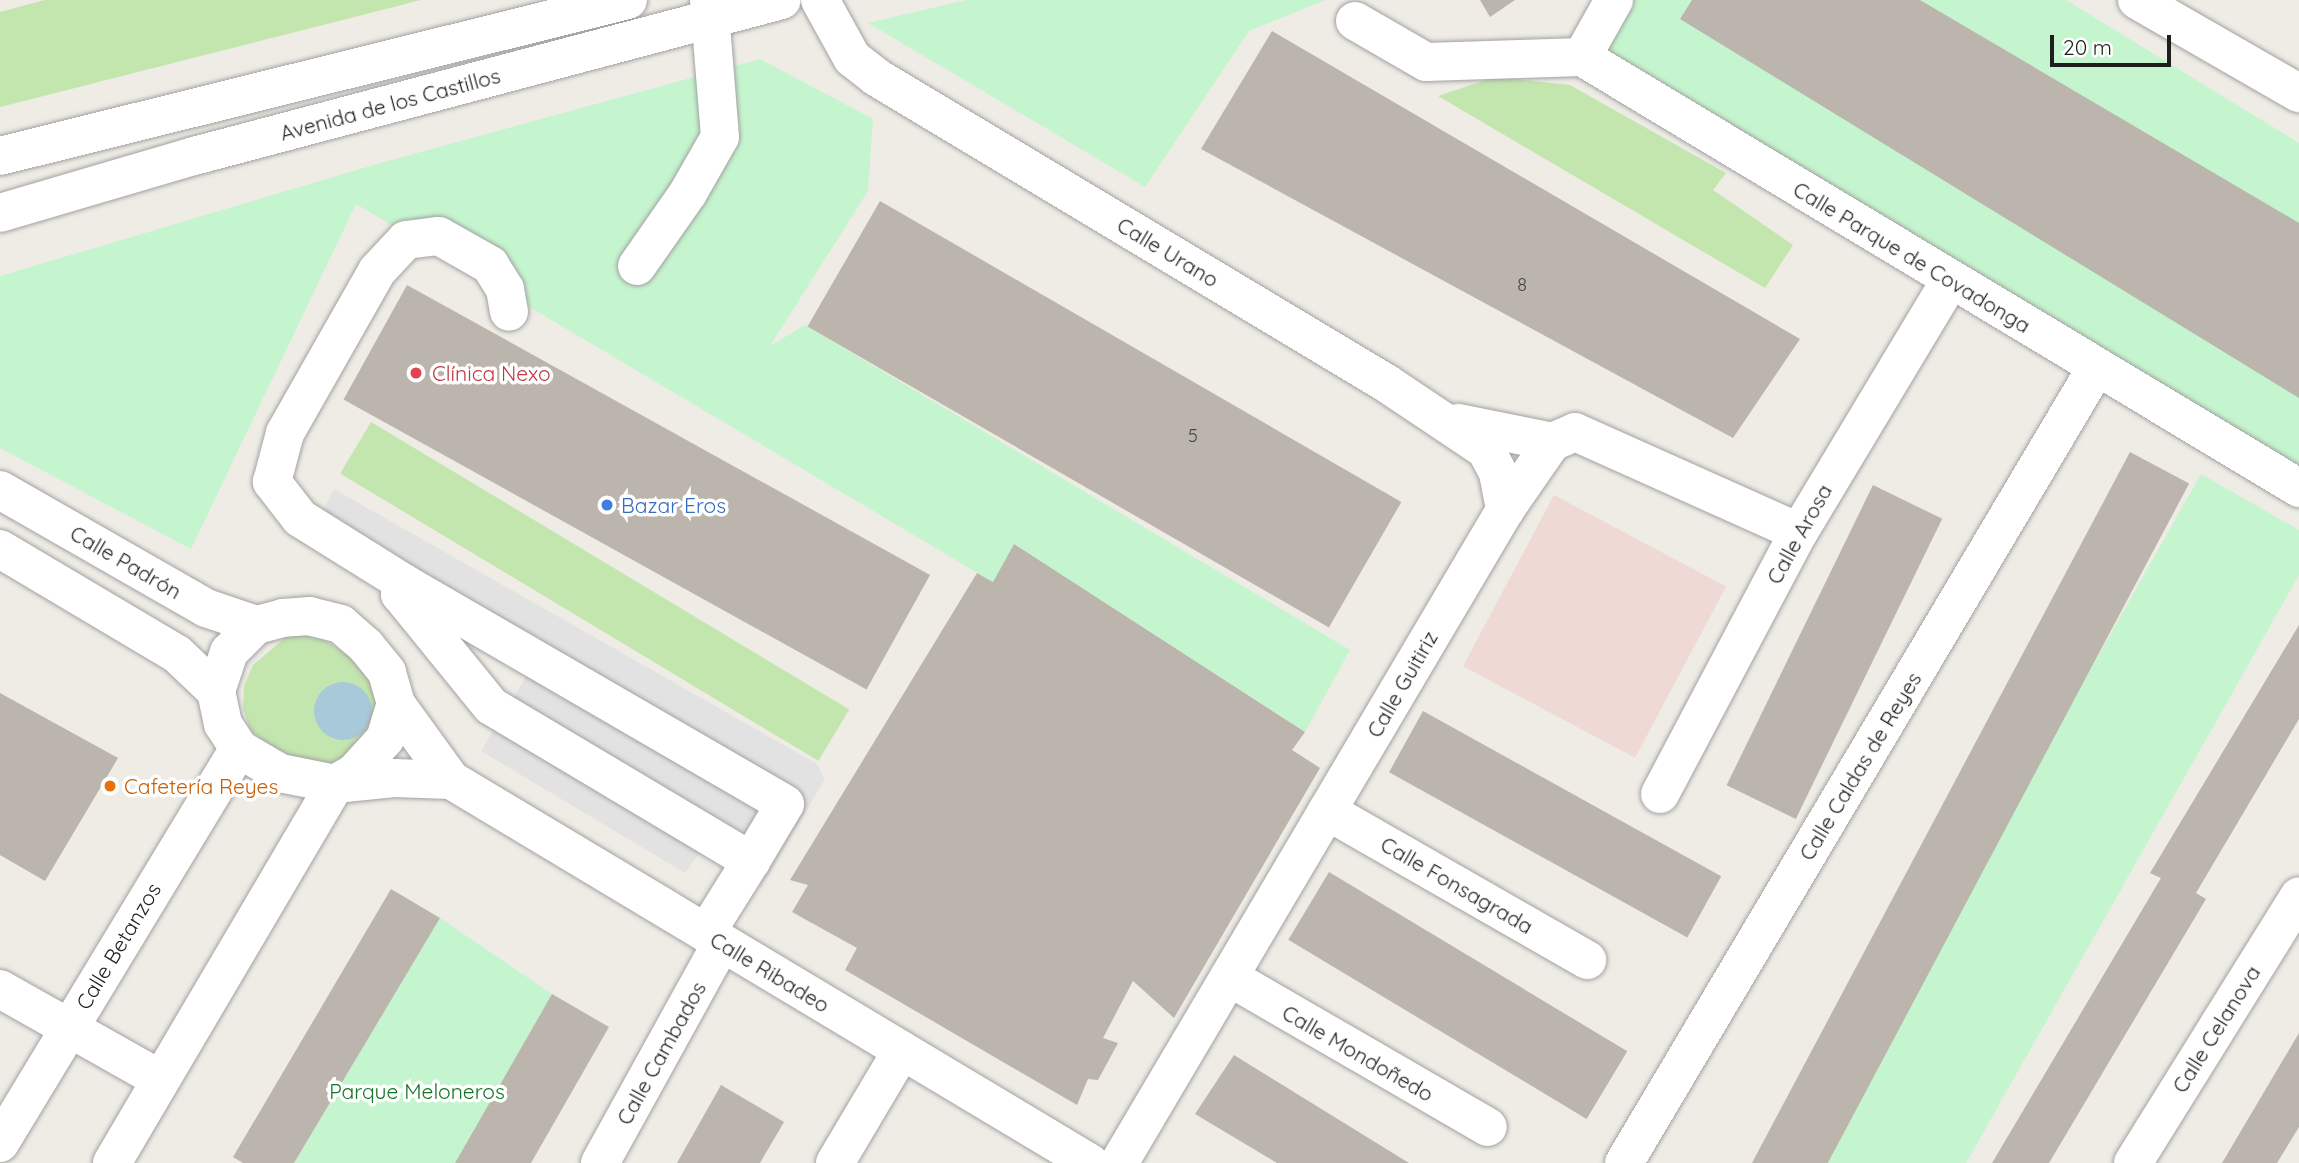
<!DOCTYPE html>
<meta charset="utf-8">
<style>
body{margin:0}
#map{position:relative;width:2299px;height:1163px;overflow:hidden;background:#eeece5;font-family:Quicksand,sans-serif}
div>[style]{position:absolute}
.commercial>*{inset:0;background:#eed9d5;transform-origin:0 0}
.grass>*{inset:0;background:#c3e5ae;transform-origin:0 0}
.park>*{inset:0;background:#c5f5ce}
.parking>*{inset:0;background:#e2e2e2}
.water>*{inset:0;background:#a8c9d9}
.round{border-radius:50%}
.building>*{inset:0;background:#bbb5ae;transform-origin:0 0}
.roads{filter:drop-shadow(0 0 2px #a2a2a2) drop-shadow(0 0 2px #a2a2a2)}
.minor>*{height:38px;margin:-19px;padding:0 19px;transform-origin:19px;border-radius:19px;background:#fff}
.dots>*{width:19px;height:19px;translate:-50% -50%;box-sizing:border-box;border:4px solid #fff;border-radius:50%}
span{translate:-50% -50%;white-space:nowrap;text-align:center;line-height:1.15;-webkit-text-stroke:7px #fff;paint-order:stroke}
.number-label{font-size:18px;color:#454442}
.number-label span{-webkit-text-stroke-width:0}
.street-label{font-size:21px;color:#1e1e1e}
.health-label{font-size:21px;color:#be3a42}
.left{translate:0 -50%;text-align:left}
.shop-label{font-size:21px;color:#366cbe}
.food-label{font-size:21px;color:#c56008}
.park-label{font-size:21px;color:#147426}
.scale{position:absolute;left:2050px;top:35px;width:121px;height:32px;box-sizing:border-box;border:4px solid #1e1e1e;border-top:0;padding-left:9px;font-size:21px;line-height:24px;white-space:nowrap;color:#1e1e1e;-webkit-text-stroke:5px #fff;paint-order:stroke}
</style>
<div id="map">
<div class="commercial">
<i style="left:1554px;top:495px;width:195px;height:194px;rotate:28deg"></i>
</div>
<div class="grass">
<i style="clip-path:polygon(45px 0,421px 0,0 107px,0 12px)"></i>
<i style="clip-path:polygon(1495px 77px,1570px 85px,1726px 173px,1713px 190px,1793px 245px,1765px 288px,1438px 96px)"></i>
<i style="left:371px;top:422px;width:558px;height:60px;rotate:31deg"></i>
<i style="clip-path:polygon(303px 635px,326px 641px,362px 664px,379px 686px,382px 709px,343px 766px,300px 760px,266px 744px,250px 729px,243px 709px,244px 686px,253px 665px,287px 636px)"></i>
</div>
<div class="park">
<i style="clip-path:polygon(966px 0,1325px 0,1249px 31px,1145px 187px,868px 23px)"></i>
<i style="clip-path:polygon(1611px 0,2066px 0,2299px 143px,2299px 488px,1582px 57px)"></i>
<i style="clip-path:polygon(760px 59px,873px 119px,868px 191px,770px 346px,805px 325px,1350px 650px,1305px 732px,1014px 544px,993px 582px,356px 204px,191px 549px,0 448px,0 276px,377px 164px)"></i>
<i style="clip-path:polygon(2201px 474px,2299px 530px,2299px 575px,1966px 1163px,1811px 1163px)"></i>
<i style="clip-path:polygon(440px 918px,552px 994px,455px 1163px,294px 1163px)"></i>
</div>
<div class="parking">
<i style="clip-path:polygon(334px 489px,817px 764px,825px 779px,761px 888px,702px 849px,685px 873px,481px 751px,527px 675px,320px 516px)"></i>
</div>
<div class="water">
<i class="round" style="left:314px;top:682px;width:58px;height:58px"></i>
</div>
<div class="building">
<i style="clip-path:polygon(1480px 0,1515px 0,1490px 17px)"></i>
<i style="clip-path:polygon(1692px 0,1920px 0,2299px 223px,2299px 398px,1680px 19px)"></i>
<i style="clip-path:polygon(1272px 31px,1800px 339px,1733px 438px,1201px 149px)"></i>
<i style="left:880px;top:201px;width:602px;height:145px;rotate:30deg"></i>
<i style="left:407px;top:285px;width:598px;height:131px;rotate:29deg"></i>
<i style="left:2130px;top:452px;width:67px;height:813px;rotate:28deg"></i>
<i style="left:1873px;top:485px;width:77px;height:334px;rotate:26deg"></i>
<i style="clip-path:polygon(1014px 544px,1305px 732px,1292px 750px,1320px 768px,1174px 1018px,1133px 981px,1103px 1038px,1118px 1043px,1098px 1080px,1088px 1079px,1077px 1105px,845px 970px,857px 948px,792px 912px,808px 885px,790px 880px,977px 573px,993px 582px)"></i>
<i style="clip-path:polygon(2299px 625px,2299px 719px,2196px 893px,2206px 899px,2049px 1163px,1992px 1163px,2161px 878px,2150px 873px)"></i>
<i style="clip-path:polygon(0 693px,118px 758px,45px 881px,0 855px)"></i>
<i style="left:1423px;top:711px;width:341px;height:70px;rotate:29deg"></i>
<i style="left:1329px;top:872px;width:348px;height:79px;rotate:31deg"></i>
<i style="clip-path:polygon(391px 889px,440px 918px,294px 1163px,243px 1163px,233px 1157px)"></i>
<i style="clip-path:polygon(552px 994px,609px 1027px,531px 1163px,455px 1163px)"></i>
<i style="clip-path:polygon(2299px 1033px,2299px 1127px,2277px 1163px,2222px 1163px)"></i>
<i style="clip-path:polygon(1234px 1055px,1409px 1163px,1277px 1163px,1195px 1114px)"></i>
<i style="clip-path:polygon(721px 1085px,784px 1122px,760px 1163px,677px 1163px)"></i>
</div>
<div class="roads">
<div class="minor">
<i style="left:820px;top:0;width:66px;rotate:61.1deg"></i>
<i style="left:852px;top:58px;width:31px;rotate:38deg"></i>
<i style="left:876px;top:77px;width:595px;rotate:30.96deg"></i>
<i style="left:1386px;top:383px;width:120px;rotate:33.8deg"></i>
<i style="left:1486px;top:450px;width:26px;rotate:62deg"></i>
<i style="left:1498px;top:473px;width:38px;rotate:79deg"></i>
<i style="left:1614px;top:0;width:65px;rotate:119.3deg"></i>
<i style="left:1582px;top:57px;width:837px;rotate:31.01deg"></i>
<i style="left:2137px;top:0;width:187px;rotate:29.9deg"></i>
<i style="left:1355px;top:21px;width:82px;rotate:30deg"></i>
<i style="left:1426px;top:62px;width:156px;rotate:-1.8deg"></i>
<i style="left:0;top:156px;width:647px;rotate:-13.95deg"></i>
<i style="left:0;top:213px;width:202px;rotate:-16.4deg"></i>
<i style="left:194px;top:156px;width:608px;rotate:-14.86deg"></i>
<i style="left:637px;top:266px;width:89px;rotate:-55.1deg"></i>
<i style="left:688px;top:193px;width:64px;rotate:-60.3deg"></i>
<i style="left:720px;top:137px;width:137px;rotate:-94.6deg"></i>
<i style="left:1458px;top:423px;width:96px;rotate:11.4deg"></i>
<i style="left:0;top:490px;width:237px;rotate:29.8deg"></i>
<i style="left:206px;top:608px;width:53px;rotate:18.8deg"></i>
<i style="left:0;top:549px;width:206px;rotate:30.7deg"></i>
<i style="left:177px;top:654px;width:54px;rotate:43.5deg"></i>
<i style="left:404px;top:583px;width:123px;rotate:-148deg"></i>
<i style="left:300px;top:518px;width:46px;rotate:-127.9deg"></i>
<i style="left:272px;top:482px;width:51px;rotate:-75.1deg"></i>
<i style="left:285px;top:433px;width:186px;rotate:-60.4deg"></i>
<i style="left:377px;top:271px;width:42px;rotate:-46.9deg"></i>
<i style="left:406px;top:240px;width:33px;rotate:-7deg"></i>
<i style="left:439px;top:236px;width:59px;rotate:29.6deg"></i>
<i style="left:490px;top:265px;width:28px;rotate:58deg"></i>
<i style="left:505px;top:289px;width:23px;rotate:80deg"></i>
<i style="left:396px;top:704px;width:94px;rotate:54.1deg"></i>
<i style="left:451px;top:780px;width:745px;rotate:30.94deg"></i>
<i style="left:1660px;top:794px;width:297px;rotate:-62.1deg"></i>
<i style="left:1799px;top:532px;width:293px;rotate:-59deg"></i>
<i style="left:1327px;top:811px;width:300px;rotate:29.8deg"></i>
<i style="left:706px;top:933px;width:85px;rotate:-58deg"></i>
<i style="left:751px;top:861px;width:66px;rotate:-59.2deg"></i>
<i style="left:785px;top:804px;width:440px;rotate:-149.9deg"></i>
<i style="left:404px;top:583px;width:12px;rotate:110deg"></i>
<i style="left:400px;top:594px;width:144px;rotate:50.9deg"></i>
<i style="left:491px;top:706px;width:303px;rotate:30.8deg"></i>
<i style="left:1229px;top:977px;width:299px;rotate:30.1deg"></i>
<i style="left:0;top:989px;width:184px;rotate:29.4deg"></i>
<i style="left:0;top:1143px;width:461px;rotate:-58.8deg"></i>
<i style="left:112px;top:1163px;width:440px;rotate:-59.5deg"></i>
<i style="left:335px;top:784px;width:22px;rotate:-30deg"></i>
<i style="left:354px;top:773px;width:46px;rotate:-47.6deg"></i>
<i style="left:385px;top:739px;width:37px;rotate:-73deg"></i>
<i style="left:396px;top:704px;width:33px;rotate:-106deg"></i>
<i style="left:387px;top:672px;width:33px;rotate:-129deg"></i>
<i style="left:366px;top:646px;width:33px;rotate:-139deg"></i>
<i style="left:341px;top:624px;width:32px;rotate:-166deg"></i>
<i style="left:310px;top:616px;width:27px;rotate:176deg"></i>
<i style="left:283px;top:618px;width:28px;rotate:165deg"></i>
<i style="left:256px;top:625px;width:38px;rotate:135deg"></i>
<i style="left:229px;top:652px;width:41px;rotate:108.4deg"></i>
<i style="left:216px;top:691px;width:34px;rotate:78deg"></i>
<i style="left:223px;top:724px;width:30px;rotate:57deg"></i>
<i style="left:239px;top:749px;width:48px;rotate:30.3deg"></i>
<i style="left:280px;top:773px;width:56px;rotate:11.3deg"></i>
<i style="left:335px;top:784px;width:59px;rotate:-5.8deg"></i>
<i style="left:394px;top:778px;width:57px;rotate:2deg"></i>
<i style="left:600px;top:1163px;width:252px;rotate:-61.1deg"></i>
<i style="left:835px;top:1163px;width:131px;rotate:-59.3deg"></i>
<i style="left:1119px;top:1163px;width:759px;rotate:-59.41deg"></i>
<i style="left:1505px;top:510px;width:83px;rotate:-55.3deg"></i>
<i style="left:1552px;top:442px;width:25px;rotate:-23deg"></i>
<i style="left:1575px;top:432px;width:245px;rotate:24.1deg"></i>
<i style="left:1624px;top:1163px;width:925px;rotate:-59.3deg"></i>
<i style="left:2133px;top:1163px;width:314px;rotate:-58.1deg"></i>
</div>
</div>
<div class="dots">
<i style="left:416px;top:373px;background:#e0444e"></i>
<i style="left:607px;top:505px;background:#3f7fe0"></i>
<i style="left:110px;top:786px;background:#e8710a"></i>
</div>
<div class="number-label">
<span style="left:1522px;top:285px">8</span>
<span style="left:1193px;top:436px">5</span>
</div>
<div class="street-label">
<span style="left:390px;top:104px;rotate:-15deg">Avenida de los Castillos</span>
<span style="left:1168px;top:252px;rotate:31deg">Calle Urano</span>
<span style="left:1912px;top:257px;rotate:31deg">Calle Parque de Covadonga</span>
<span style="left:1799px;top:534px;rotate:-61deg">Calle Arosa</span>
<span style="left:126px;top:562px;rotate:30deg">Calle Padrón</span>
<span style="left:1402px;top:684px;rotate:-60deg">Calle Guitiriz</span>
<span style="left:1860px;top:766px;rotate:-59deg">Calle Caldas de Reyes</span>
<span style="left:1457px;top:885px;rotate:30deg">Calle Fonsagrada</span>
<span style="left:118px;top:946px;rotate:-59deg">Calle Betanzos</span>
<span style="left:770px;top:972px;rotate:31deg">Calle Ribadeo</span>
<span style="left:2216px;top:1029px;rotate:-58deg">Calle Celanova</span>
<span style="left:661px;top:1053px;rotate:-61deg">Calle Cambados</span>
<span style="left:1358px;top:1053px;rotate:30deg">Calle Mondoñedo</span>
</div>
<div class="health-label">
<span class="left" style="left:432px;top:373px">Clínica Nexo</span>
</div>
<div class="shop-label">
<span class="left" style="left:621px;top:505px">Bazar Eros</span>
</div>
<div class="food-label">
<span class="left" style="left:124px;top:786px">Cafetería Reyes</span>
</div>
<div class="park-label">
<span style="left:417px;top:1091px">Parque Meloneros</span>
</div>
<div class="scale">20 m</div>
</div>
